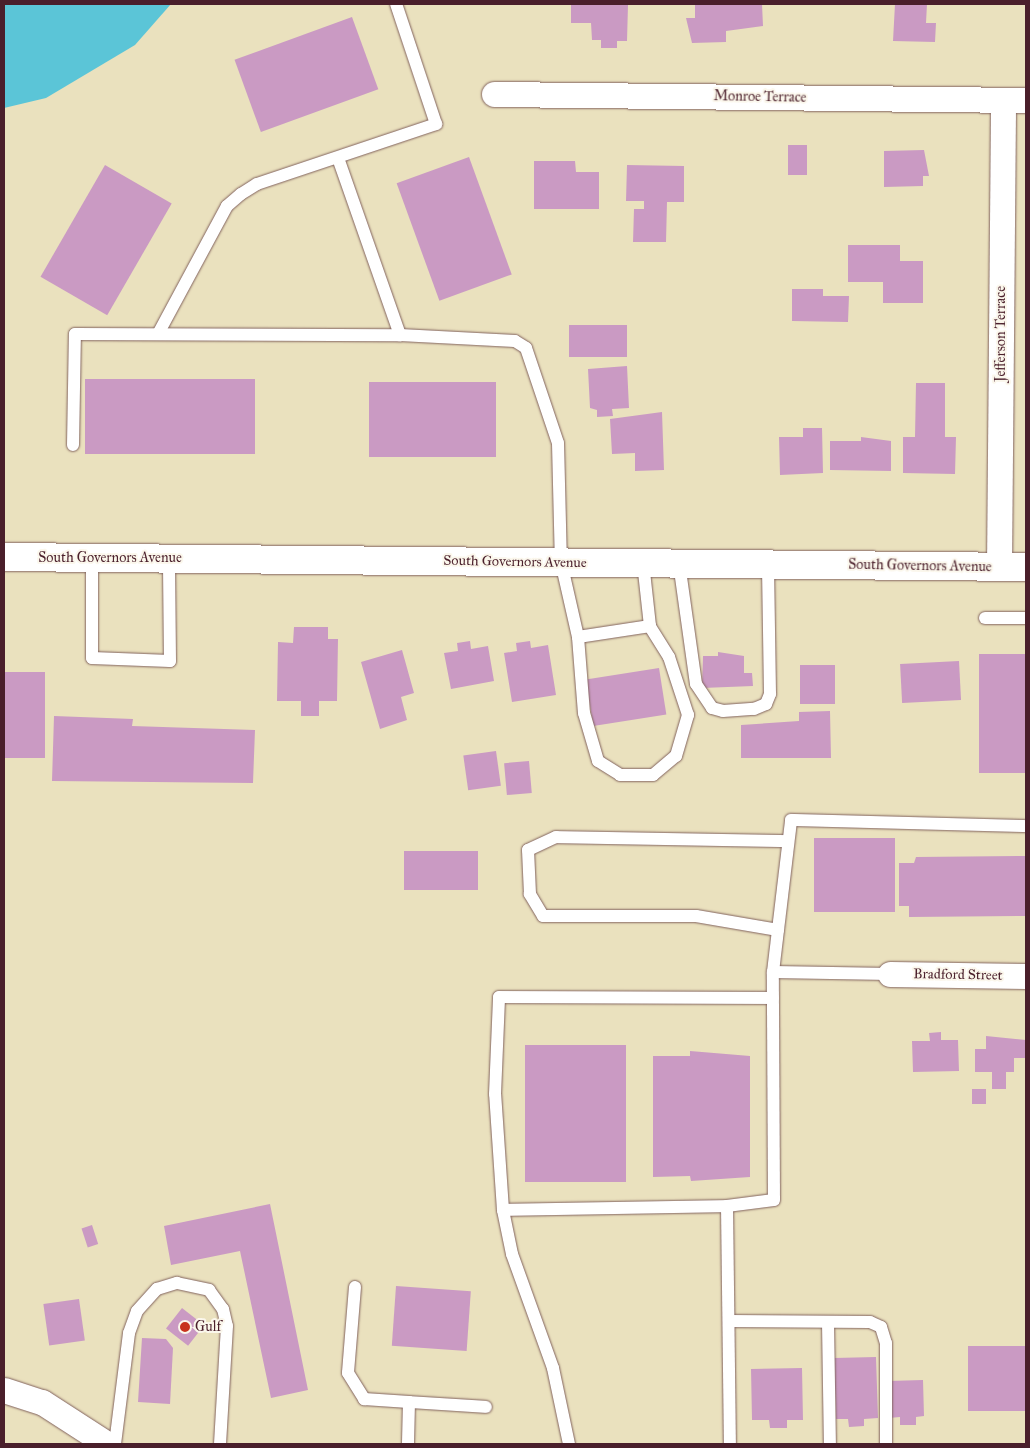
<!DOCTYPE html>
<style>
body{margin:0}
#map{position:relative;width:1030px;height:1448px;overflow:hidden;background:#eae1be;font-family:"IM FELL Great Primer",serif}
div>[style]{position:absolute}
.water>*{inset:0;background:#5bc5d7}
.building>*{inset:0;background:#ca9ac3;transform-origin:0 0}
.roads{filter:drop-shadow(0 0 1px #82635e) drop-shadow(0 0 1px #82635e)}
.service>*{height:12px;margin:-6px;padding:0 6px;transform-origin:6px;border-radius:6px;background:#fff}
.minor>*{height:25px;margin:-12.5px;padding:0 12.5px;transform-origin:12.5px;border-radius:12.5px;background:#fff}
.secondary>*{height:28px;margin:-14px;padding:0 14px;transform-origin:14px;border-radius:14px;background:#fff}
.dots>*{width:14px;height:14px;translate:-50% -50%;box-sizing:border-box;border:2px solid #fbf7ec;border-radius:50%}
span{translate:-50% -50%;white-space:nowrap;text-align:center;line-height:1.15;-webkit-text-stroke:4px #fbf7ec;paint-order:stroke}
.street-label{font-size:14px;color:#4a1f2b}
.poi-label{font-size:14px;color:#4a1f2b}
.left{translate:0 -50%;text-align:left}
.frame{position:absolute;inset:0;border:5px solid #4a1f2b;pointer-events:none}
</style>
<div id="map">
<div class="water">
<i style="clip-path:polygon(4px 4px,171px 4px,135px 45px,46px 98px,4px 108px)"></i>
</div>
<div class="building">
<i style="clip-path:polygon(571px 4px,628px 5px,627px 41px,617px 41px,617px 48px,601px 48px,601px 40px,592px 40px,591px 23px,571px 23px)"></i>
<i style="clip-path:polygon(695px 4px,762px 4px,763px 26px,726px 31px,726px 42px,692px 43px,686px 18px,695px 18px)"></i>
<i style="clip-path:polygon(895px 4px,927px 4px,926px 23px,936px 23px,935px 42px,893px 41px)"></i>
<i style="left:352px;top:17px;width:77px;height:125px;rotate:70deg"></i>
<i style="left:807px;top:145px;width:30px;height:19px;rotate:90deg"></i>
<i style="clip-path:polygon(924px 150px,929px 176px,923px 176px,923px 186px,884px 187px,884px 151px)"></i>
<i style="left:469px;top:157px;width:125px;height:77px;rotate:70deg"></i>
<i style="clip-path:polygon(534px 161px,575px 161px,576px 172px,599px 172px,599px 209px,534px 209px)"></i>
<i style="left:105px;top:165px;width:77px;height:129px;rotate:30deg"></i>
<i style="clip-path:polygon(627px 165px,684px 166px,684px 202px,667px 202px,666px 242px,633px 242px,634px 209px,644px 209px,644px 201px,626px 201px)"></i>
<i style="clip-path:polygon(848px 245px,900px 245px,900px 261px,923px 261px,923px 303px,883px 303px,883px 282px,848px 282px)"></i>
<i style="clip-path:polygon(792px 289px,823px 289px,823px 296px,849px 296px,848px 322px,792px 321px)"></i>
<i style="left:569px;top:325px;width:58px;height:32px"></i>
<i style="clip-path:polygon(627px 366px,629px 408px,612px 409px,613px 416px,597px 417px,597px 410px,590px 408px,588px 369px)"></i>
<i style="left:85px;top:379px;width:170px;height:75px"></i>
<i style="left:369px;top:382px;width:127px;height:75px"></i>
<i style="clip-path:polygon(916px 383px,945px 383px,945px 437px,956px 437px,955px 474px,903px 473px,903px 437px,915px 437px)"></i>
<i style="clip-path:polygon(662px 412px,664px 470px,635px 471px,635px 453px,612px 454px,610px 419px)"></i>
<i style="clip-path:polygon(803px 428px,822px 428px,823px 473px,780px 475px,779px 437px,803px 437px)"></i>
<i style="clip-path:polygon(861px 437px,891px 441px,891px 471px,830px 470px,830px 441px,861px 441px)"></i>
<i style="clip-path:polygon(294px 627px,328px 627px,328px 639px,338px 639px,337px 701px,319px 701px,319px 716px,301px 716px,301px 701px,277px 701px,278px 642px,293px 643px)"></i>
<i style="clip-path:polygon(470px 641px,471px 649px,488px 646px,494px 681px,451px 689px,444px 653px,458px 651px,457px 643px)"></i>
<i style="clip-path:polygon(530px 641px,531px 648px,548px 645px,556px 695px,512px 702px,504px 653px,517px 651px,516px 643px)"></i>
<i style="clip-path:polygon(402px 650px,414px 693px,401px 697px,407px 720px,380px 729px,361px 662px)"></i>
<i style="clip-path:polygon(718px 652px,744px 656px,744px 673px,752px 673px,753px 686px,702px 688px,703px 656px,718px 656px)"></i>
<i style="left:979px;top:654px;width:47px;height:119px"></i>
<i style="left:959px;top:661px;width:39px;height:59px;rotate:87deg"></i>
<i style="left:800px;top:665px;width:35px;height:39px"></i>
<i style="left:659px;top:668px;width:47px;height:74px;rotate:81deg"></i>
<i style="left:4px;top:672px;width:41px;height:86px"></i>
<i style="clip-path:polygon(830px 711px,831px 758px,741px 758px,741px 725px,799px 721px,799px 712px)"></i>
<i style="clip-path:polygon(54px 716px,133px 719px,132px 726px,255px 730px,253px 783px,52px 781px)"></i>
<i style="left:496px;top:751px;width:35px;height:33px;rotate:82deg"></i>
<i style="left:529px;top:761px;width:32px;height:25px;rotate:85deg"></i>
<i style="left:814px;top:838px;width:81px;height:74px"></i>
<i style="left:404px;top:851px;width:74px;height:39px"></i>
<i style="clip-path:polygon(1026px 856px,1026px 916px,909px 917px,909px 906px,899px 906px,899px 863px,914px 863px,916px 857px)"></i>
<i style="clip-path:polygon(941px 1032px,941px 1040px,958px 1040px,959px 1071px,913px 1072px,912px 1041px,930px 1041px,929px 1033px)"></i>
<i style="clip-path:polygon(986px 1036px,1026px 1040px,1026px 1058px,1014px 1058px,1014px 1072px,1006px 1072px,1006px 1089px,992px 1089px,992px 1072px,975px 1072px,975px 1049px,986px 1049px)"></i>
<i style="left:525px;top:1045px;width:101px;height:137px"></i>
<i style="clip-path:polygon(690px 1051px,750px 1056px,750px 1177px,691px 1181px,690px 1176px,653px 1177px,653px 1056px,690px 1056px)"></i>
<i style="left:972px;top:1089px;width:14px;height:15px"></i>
<i style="clip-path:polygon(270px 1204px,308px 1390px,271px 1398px,240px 1251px,171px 1265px,164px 1226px)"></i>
<i style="left:92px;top:1225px;width:20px;height:11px;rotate:72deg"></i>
<i style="left:396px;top:1286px;width:75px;height:60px;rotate:4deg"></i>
<i style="left:79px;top:1299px;width:42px;height:36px;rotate:82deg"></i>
<i style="left:182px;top:1308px;width:28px;height:26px;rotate:38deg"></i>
<i style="clip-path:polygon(142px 1338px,166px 1339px,173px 1348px,170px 1404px,138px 1402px)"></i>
<i style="left:1026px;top:1346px;width:65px;height:58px;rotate:90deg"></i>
<i style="clip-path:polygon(876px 1357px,878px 1418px,864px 1419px,864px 1426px,849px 1427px,848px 1419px,836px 1419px,834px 1358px)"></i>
<i style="clip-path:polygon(802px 1368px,803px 1420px,787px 1420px,787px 1428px,770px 1428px,769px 1420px,752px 1420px,751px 1369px)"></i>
<i style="clip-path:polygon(923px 1380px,924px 1416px,916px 1417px,916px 1425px,900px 1425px,900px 1417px,889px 1418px,888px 1381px)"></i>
</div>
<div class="roads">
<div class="service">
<i style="left:338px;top:158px;width:188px;rotate:70.7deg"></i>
<i style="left:158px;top:334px;width:145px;rotate:-61.7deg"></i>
<i style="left:227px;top:206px;width:18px;rotate:-41deg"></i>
<i style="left:241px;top:194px;width:19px;rotate:-32deg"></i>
<i style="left:257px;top:184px;width:189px;rotate:-18.5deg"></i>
<i style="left:436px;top:124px;width:126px;rotate:-108.4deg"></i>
<i style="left:73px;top:445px;width:111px;rotate:-89deg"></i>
<i style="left:75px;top:334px;width:325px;rotate:0.2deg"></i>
<i style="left:400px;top:335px;width:115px;rotate:3deg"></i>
<i style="left:515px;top:341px;width:13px;rotate:32deg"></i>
<i style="left:526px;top:348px;width:100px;rotate:71.4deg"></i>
<i style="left:558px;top:443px;width:119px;rotate:88.6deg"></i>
<i style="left:561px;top:562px;width:77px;rotate:77.2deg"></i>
<i style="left:578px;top:637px;width:76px;rotate:85.5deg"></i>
<i style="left:584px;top:713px;width:50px;rotate:73.7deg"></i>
<i style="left:598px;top:761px;width:26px;rotate:32deg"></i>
<i style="left:620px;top:775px;width:33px"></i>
<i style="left:653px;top:775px;width:30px;rotate:-40deg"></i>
<i style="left:676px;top:756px;width:43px;rotate:-73.7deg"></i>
<i style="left:688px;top:715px;width:61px;rotate:-108.1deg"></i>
<i style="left:669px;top:657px;width:36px;rotate:-122deg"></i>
<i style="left:650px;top:626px;width:63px;rotate:-96.3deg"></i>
<i style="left:92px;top:558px;width:100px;rotate:90deg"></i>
<i style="left:92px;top:658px;width:78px;rotate:2.2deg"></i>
<i style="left:170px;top:661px;width:103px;rotate:-90.6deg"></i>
<i style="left:679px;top:563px;width:122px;rotate:82deg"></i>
<i style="left:696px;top:684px;width:29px;rotate:56deg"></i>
<i style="left:712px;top:708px;width:11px;rotate:15deg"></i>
<i style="left:723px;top:711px;width:31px;rotate:-4deg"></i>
<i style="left:754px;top:709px;width:13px;rotate:-23deg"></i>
<i style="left:766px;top:704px;width:11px;rotate:-68deg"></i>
<i style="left:770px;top:694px;width:129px;rotate:-90.9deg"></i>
<i style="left:985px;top:618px;width:41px"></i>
<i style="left:578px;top:637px;width:73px;rotate:-8.7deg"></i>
<i style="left:778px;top:930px;width:83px;rotate:-170.3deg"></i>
<i style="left:696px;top:916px;width:153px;rotate:180deg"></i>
<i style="left:543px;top:916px;width:26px;rotate:-121deg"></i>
<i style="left:530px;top:894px;width:44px;rotate:-92.6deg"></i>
<i style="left:528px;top:850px;width:31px;rotate:-25deg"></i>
<i style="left:556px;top:837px;width:232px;rotate:1deg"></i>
<i style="left:773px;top:972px;width:153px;rotate:-83.2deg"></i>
<i style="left:791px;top:820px;width:235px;rotate:1.5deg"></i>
<i style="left:727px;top:1206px;width:47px;rotate:-7.3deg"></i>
<i style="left:774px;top:1200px;width:228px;rotate:-90.3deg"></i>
<i style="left:773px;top:972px;width:117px;rotate:1deg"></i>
<i style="left:503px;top:1210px;width:116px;rotate:-93.9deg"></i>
<i style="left:495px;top:1094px;width:97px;rotate:-87.6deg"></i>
<i style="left:499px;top:997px;width:274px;rotate:0.2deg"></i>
<i style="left:355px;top:1287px;width:86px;rotate:94.7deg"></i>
<i style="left:348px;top:1373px;width:31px;rotate:58deg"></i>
<i style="left:364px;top:1399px;width:45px;rotate:3.8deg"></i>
<i style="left:409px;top:1402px;width:42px;rotate:91.4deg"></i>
<i style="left:729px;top:1321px;width:141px;rotate:0.4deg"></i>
<i style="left:870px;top:1322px;width:12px;rotate:24deg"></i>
<i style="left:881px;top:1327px;width:17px;rotate:73deg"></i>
<i style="left:886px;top:1343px;width:101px;rotate:90deg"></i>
<i style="left:828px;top:1322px;width:122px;rotate:89.1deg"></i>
<i style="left:409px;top:1402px;width:77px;rotate:3.7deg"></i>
<i style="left:115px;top:1444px;width:112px;rotate:-82.8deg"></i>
<i style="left:129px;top:1333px;width:23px;rotate:-70deg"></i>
<i style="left:137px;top:1311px;width:30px;rotate:-48deg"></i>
<i style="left:157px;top:1289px;width:21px;rotate:-17deg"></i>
<i style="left:177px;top:1283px;width:33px;rotate:12deg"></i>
<i style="left:209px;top:1290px;width:24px;rotate:54deg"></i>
<i style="left:223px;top:1309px;width:17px;rotate:77deg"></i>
<i style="left:227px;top:1326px;width:118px;rotate:93.4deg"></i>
<i style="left:569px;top:1444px;width:78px;rotate:-101.9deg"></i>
<i style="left:553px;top:1368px;width:121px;rotate:-109.8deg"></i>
<i style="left:512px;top:1254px;width:45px;rotate:-101.6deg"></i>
<i style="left:503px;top:1210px;width:224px;rotate:-1deg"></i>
<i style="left:727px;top:1206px;width:238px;rotate:89.3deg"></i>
</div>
<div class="minor">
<i style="left:494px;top:94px;width:532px;rotate:0.65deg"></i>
<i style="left:999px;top:567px;width:467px;rotate:-89.5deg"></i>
<i style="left:890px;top:974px;width:136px;rotate:0.8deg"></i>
<i style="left:4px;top:1390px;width:40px;rotate:18deg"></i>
<i style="left:42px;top:1402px;width:77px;rotate:32.9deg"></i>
</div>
<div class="secondary">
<i style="left:4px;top:557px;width:1022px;rotate:0.56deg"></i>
</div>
</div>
<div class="dots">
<i style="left:185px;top:1327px;background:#c8321e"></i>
</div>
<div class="street-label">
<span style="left:760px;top:97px;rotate:1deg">Monroe Terrace</span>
<span style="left:1001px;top:334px;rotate:-90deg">Jefferson Terrace</span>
<span style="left:110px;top:558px">South Governors Avenue</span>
<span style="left:515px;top:562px;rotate:1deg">South Governors Avenue</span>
<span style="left:920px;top:566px;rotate:1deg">South Governors Avenue</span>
<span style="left:958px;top:975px;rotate:1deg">Bradford Street</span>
</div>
<div class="poi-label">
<span class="left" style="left:195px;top:1327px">Gulf</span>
</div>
<div class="frame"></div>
</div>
